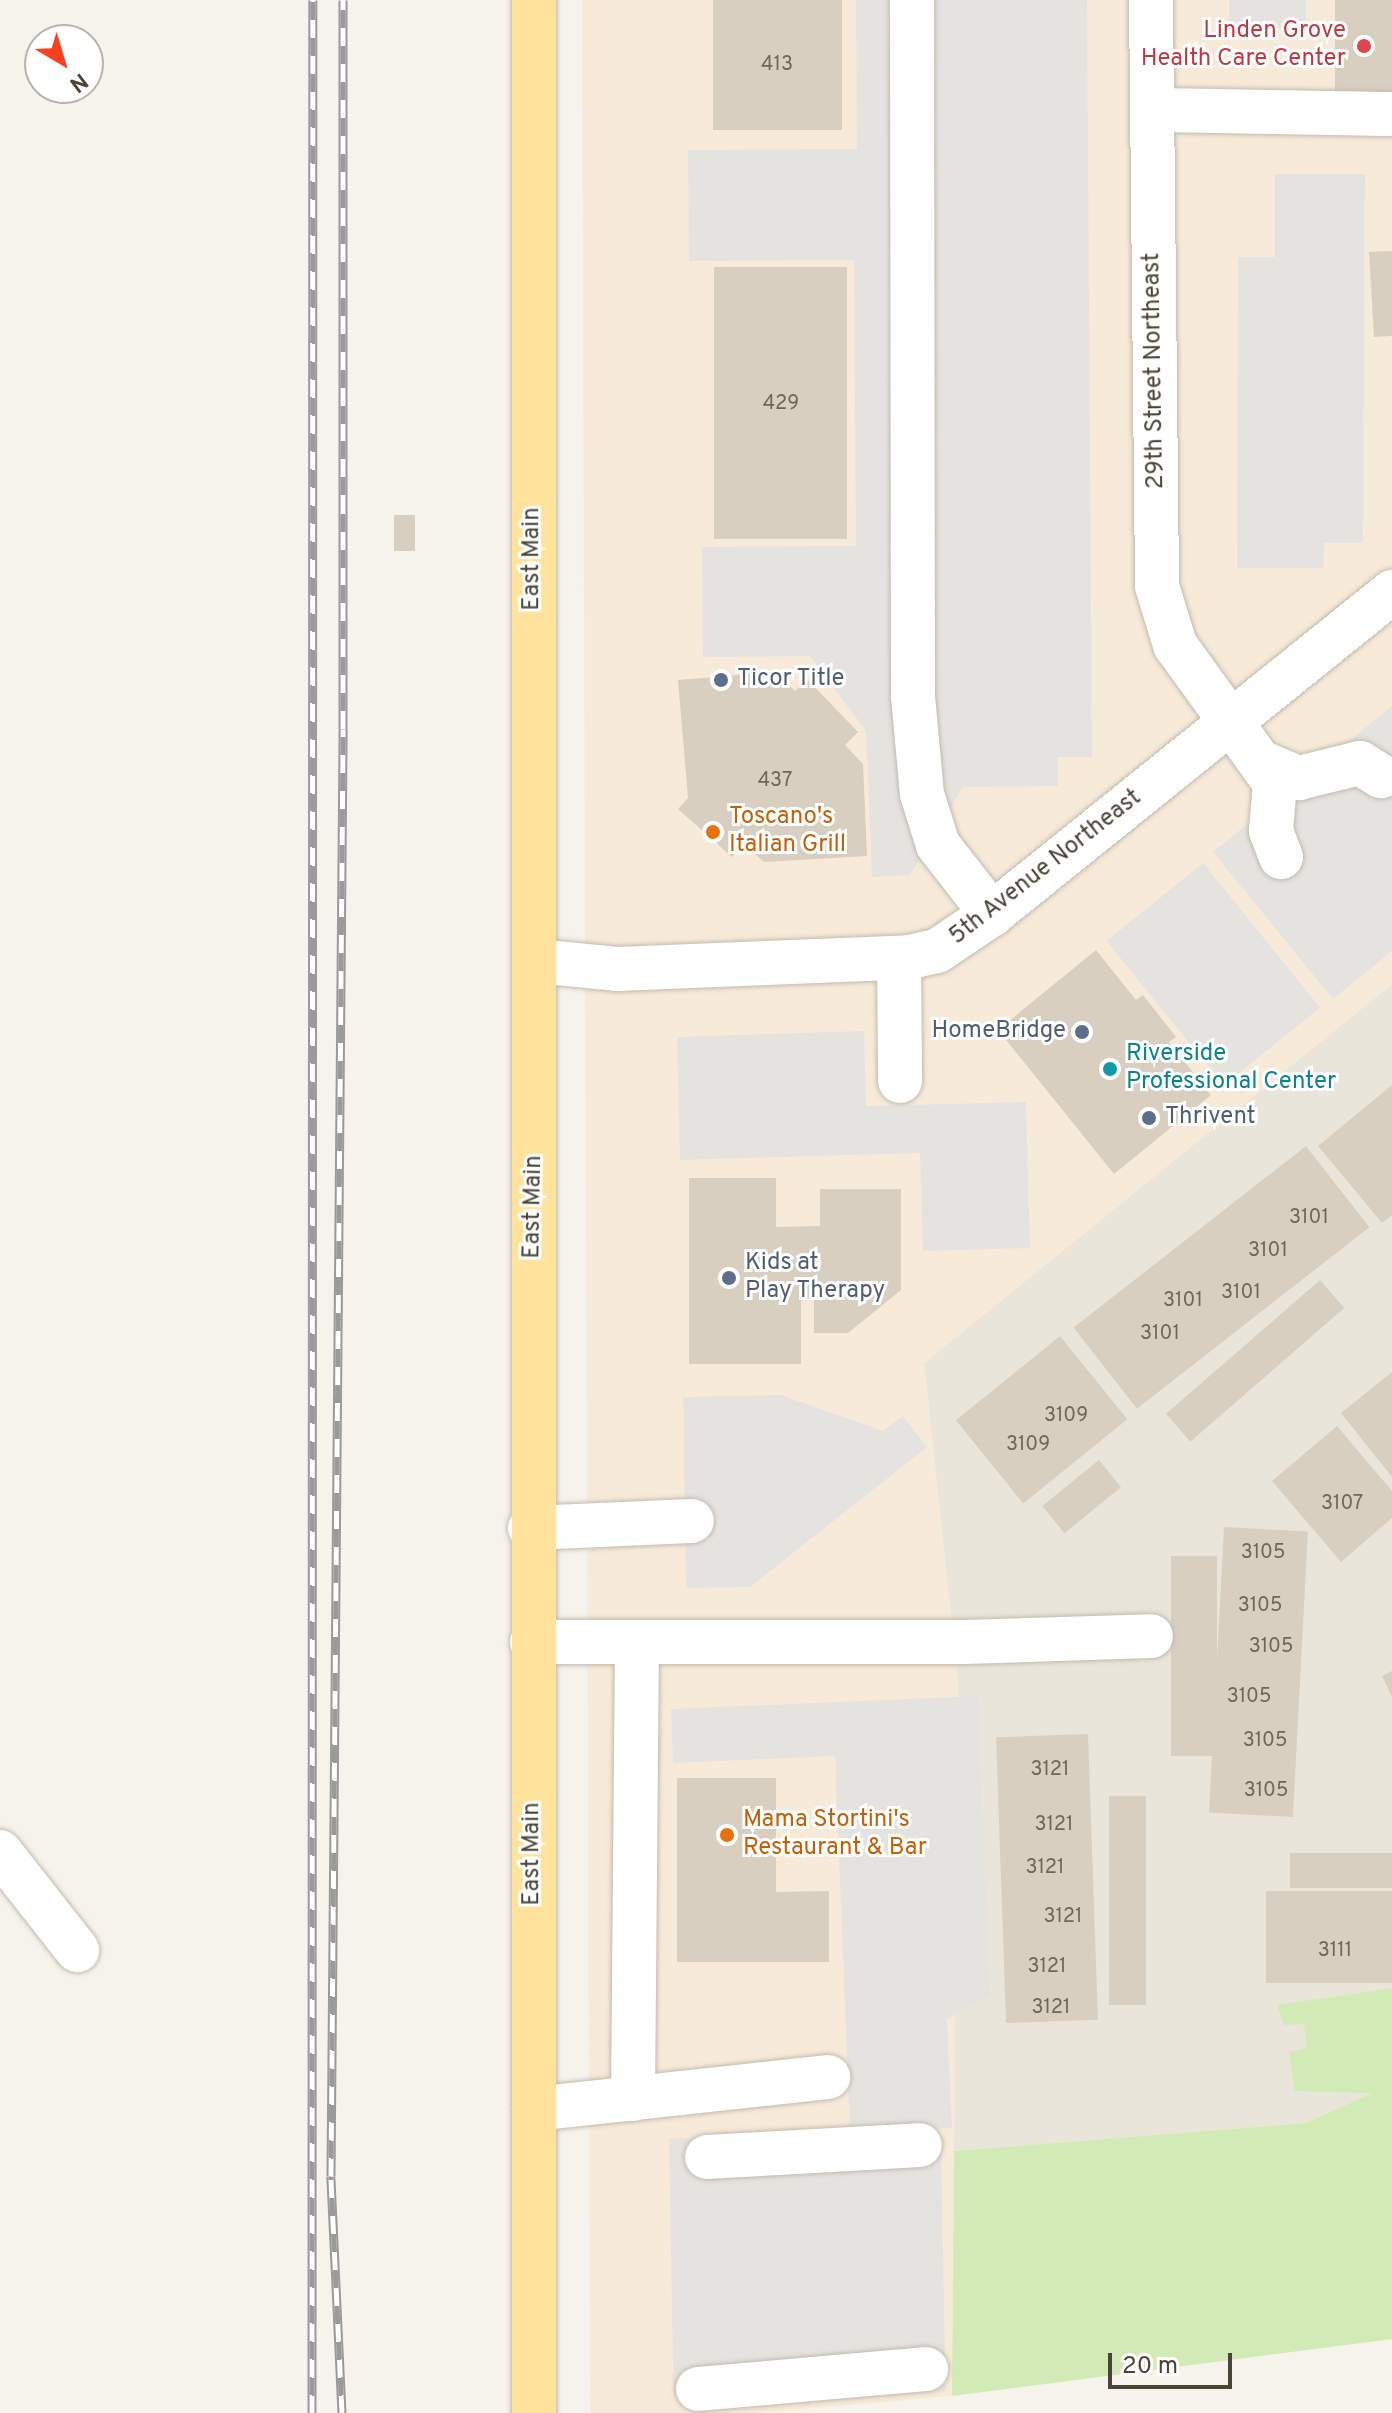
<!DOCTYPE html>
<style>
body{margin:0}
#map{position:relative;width:1392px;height:2413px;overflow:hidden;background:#f6f3ec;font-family:Overpass,sans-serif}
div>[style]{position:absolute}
.residential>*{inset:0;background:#eae5da}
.commercial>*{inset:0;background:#f7ead8}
.green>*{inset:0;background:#d2eab5}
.parking>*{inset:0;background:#e5e3e0;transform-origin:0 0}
.building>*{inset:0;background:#d8cfc1;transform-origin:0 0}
.roads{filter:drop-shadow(0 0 2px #c2bbae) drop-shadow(0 0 2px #c2bbae)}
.minor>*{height:44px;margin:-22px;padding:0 22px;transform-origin:22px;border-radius:22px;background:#fff}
.major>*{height:44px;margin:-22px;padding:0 22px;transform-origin:22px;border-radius:22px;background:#ffe39c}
.rail>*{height:9px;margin-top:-4.5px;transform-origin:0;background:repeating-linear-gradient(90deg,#fff 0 18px,#9a9a9a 0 36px);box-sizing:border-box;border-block:2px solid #9a9a9a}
.dots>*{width:22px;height:22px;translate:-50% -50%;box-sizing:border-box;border:4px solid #fff;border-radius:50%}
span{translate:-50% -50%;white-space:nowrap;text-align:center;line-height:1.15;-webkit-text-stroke:6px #fff;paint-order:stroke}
.number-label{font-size:20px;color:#6e675b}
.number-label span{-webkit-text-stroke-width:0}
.health-label{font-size:24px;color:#be3a42}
.right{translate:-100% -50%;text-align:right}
.street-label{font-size:24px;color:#4b4439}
.service-label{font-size:24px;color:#4e5e75}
.left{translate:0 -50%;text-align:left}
.food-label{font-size:24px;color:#c56008}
.culture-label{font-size:24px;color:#0d838f}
.north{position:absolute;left:24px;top:24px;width:80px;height:80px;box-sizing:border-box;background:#fff;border:2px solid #b7b4b0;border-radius:50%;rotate:142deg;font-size:22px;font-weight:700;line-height:32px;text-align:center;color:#4b4439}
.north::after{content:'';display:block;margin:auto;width:28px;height:36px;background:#fc3f1d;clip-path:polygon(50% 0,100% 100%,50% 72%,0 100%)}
.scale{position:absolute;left:1108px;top:2353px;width:124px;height:36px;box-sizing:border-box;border:4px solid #4b4439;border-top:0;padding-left:10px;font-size:24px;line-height:28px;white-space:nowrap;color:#4b4439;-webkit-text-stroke:6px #fff;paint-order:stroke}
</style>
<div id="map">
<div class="residential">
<i style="clip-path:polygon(1392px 984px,1392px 2084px,1306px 2123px,954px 2151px,958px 1683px,924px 1363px)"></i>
</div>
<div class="commercial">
<i style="clip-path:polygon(582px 0,1392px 0,1392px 984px,924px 1363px,958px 1683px,952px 2396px,757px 2413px,590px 2413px)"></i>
</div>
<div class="green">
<i style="clip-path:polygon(1392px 1988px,1392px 2339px,952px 2396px,954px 2151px,1306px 2123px,1372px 2093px,1295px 2091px,1289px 2052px,1307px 2048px,1304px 2024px,1284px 2025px,1277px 2005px)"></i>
</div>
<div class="parking">
<i style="clip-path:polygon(856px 0,1087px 0,1092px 757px,1058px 757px,1058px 786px,963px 787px,910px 875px,872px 877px,866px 731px,810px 656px,703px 657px,702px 547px,856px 546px,854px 260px,689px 261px,688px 150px,857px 149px)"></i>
<i style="left:1229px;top:0;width:77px;height:29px"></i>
<i style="clip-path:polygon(1275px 174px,1365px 174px,1363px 543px,1324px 543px,1323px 568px,1237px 568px,1238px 257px,1275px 257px)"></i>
<i style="clip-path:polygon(1392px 706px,1392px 951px,1333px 999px,1213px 852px)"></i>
<i style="left:1203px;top:863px;width:186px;height:124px;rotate:51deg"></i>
<i style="clip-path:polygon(864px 1031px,866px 1106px,1026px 1102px,1030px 1248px,923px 1251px,920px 1153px,680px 1160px,677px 1037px)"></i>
<i style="clip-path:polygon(781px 1395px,883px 1431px,903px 1416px,927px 1447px,750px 1587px,686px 1588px,683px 1397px)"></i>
<i style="clip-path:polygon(978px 1696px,990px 1995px,947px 2019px,952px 2128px,850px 2132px,835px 1756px,673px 1763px,671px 1709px)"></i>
<i style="left:941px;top:2134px;width:257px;height:272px;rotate:89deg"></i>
</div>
<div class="building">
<i style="left:713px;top:0;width:129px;height:130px"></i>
<i style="left:1335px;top:0;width:57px;height:93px"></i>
<i style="clip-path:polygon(1392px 251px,1392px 336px,1374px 337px,1369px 252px)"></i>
<i style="left:847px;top:267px;width:272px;height:133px;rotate:90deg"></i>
<i style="left:394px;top:515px;width:21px;height:36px"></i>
<i style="clip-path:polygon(776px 672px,795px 691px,807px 679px,858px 732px,845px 745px,863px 764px,867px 856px,764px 862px,744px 844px,732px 857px,678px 809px,688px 798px,678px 680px)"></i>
<i style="clip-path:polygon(1096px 950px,1136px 1000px,1143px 995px,1176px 1037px,1169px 1042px,1211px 1095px,1114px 1174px,998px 1030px)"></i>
<i style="clip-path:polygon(1392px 1085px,1392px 1215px,1382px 1223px,1318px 1146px)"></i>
<i style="left:1306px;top:1146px;width:103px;height:295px;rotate:52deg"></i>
<i style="clip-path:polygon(689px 1178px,776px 1178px,776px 1227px,820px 1226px,820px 1189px,901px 1189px,901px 1290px,848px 1333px,814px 1333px,814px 1298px,801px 1298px,801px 1364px,689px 1364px)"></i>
<i style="left:1320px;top:1280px;width:37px;height:204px;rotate:49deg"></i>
<i style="left:1060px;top:1336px;width:107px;height:134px;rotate:51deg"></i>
<i style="clip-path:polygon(1392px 1372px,1392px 1477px,1341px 1413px)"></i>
<i style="clip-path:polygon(1337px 1426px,1392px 1491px,1392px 1518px,1341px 1562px,1272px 1481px)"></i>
<i style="left:1099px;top:1460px;width:35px;height:73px;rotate:51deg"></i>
<i style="left:1224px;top:1527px;width:84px;height:286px;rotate:3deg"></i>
<i style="left:1171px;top:1556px;width:46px;height:200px"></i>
<i style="clip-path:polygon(1392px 1671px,1392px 1697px,1382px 1676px)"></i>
<i style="left:1088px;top:1734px;width:286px;height:92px;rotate:88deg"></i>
<i style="clip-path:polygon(677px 1778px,776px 1778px,776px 1892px,829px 1891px,829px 1962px,677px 1962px)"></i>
<i style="left:1109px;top:1796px;width:37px;height:209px"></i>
<i style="left:1392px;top:1853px;width:35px;height:102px;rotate:90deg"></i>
<i style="left:1392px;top:1891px;width:92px;height:126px;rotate:90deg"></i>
</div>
<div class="roads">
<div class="minor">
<i style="left:912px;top:0;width:696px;rotate:89.92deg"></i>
<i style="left:913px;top:696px;width:98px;rotate:84.8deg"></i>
<i style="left:922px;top:794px;width:53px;rotate:72.6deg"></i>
<i style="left:938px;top:845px;width:88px;rotate:52deg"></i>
<i style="left:1151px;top:0;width:586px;rotate:89.41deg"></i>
<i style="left:1157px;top:586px;width:62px;rotate:73deg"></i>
<i style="left:1175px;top:645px;width:170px;rotate:54.1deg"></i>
<i style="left:1275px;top:783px;width:48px;rotate:94.8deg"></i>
<i style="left:1271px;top:831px;width:28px;rotate:69deg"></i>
<i style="left:1152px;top:110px;width:240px;rotate:1deg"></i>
<i style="left:1263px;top:763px;width:39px;rotate:23deg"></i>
<i style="left:1299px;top:778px;width:63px;rotate:-13.8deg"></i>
<i style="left:1360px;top:763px;width:25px;rotate:32deg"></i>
<i style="left:899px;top:958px;width:123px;rotate:89.5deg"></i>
<i style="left:536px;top:961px;width:81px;rotate:5.6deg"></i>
<i style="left:617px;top:969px;width:293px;rotate:-2.3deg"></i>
<i style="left:910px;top:957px;width:28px;rotate:-13deg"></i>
<i style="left:937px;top:951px;width:66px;rotate:-33.9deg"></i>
<i style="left:992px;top:914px;width:514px;rotate:-38.83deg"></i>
<i style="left:530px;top:1528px;width:162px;rotate:-2.5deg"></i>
<i style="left:532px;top:1642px;width:432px"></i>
<i style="left:964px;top:1642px;width:187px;rotate:-1.8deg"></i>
<i style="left:0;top:1852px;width:125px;rotate:51.8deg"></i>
<i style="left:633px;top:2099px;width:456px;rotate:-89.5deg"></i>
<i style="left:534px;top:2109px;width:296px;rotate:-6.2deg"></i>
<i style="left:707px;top:2157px;width:213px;rotate:-3.2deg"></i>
<i style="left:698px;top:2389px;width:229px;rotate:-5deg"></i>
</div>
<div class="major">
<i style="left:534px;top:2413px;width:2413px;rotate:-90deg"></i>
</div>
</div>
<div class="rail">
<i style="left:312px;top:2413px;width:2413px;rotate:-89.98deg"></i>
<i style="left:342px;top:2413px;width:237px;rotate:-92.7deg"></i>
<i style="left:331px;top:2176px;width:1447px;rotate:-89.52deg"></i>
<i style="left:343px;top:729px;width:729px;rotate:-90deg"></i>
</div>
<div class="dots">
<i style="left:1364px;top:46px;background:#e0444e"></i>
<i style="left:721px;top:680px;background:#5c6f8a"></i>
<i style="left:713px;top:832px;background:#e8710a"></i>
<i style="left:1082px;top:1032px;background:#5c6f8a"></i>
<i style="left:1110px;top:1069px;background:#0f9aa8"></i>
<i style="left:1149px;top:1118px;background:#5c6f8a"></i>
<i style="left:729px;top:1278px;background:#5c6f8a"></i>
<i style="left:727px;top:1835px;background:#e8710a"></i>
</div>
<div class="number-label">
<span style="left:777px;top:65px">413</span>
<span style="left:781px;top:404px">429</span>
<span style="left:775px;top:781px">437</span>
<span style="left:1309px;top:1218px">3101</span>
<span style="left:1268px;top:1251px">3101</span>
<span style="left:1241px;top:1293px">3101</span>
<span style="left:1183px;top:1301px">3101</span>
<span style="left:1160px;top:1334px">3101</span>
<span style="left:1066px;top:1416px">3109</span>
<span style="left:1028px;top:1445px">3109</span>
<span style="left:1342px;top:1504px">3107</span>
<span style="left:1263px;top:1553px">3105</span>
<span style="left:1260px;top:1606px">3105</span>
<span style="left:1271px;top:1647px">3105</span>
<span style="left:1249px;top:1697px">3105</span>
<span style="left:1265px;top:1741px">3105</span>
<span style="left:1050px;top:1770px">3121</span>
<span style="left:1266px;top:1791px">3105</span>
<span style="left:1054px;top:1825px">3121</span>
<span style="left:1045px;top:1868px">3121</span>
<span style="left:1063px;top:1917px">3121</span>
<span style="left:1335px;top:1951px">3111</span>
<span style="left:1047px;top:1967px">3121</span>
<span style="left:1051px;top:2008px">3121</span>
</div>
<div class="health-label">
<span class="right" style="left:1346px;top:46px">Linden Grove<br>Health Care Center</span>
</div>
<div class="street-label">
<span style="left:1155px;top:371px;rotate:-91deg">29th Street Northeast</span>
<span style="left:533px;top:559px;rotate:-90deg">East Main</span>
<span style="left:1046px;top:868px;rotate:-38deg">5th Avenue Northeast</span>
<span style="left:534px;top:1207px;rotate:-89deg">East Main</span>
<span style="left:533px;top:1854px;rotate:-90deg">East Main</span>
</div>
<div class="service-label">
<span class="left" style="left:737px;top:680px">Ticor Title</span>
<span class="right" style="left:1066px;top:1032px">HomeBridge</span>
<span class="left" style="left:1165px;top:1118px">Thrivent</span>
<span class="left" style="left:745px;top:1278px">Kids at<br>Play Therapy</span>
</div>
<div class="food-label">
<span class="left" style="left:729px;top:832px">Toscano's<br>Italian Grill</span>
<span class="left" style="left:743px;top:1835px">Mama Stortini's<br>Restaurant &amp; Bar</span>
</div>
<div class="culture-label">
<span class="left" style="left:1126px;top:1069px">Riverside<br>Professional Center</span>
</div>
<div class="north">N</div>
<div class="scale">20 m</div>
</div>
